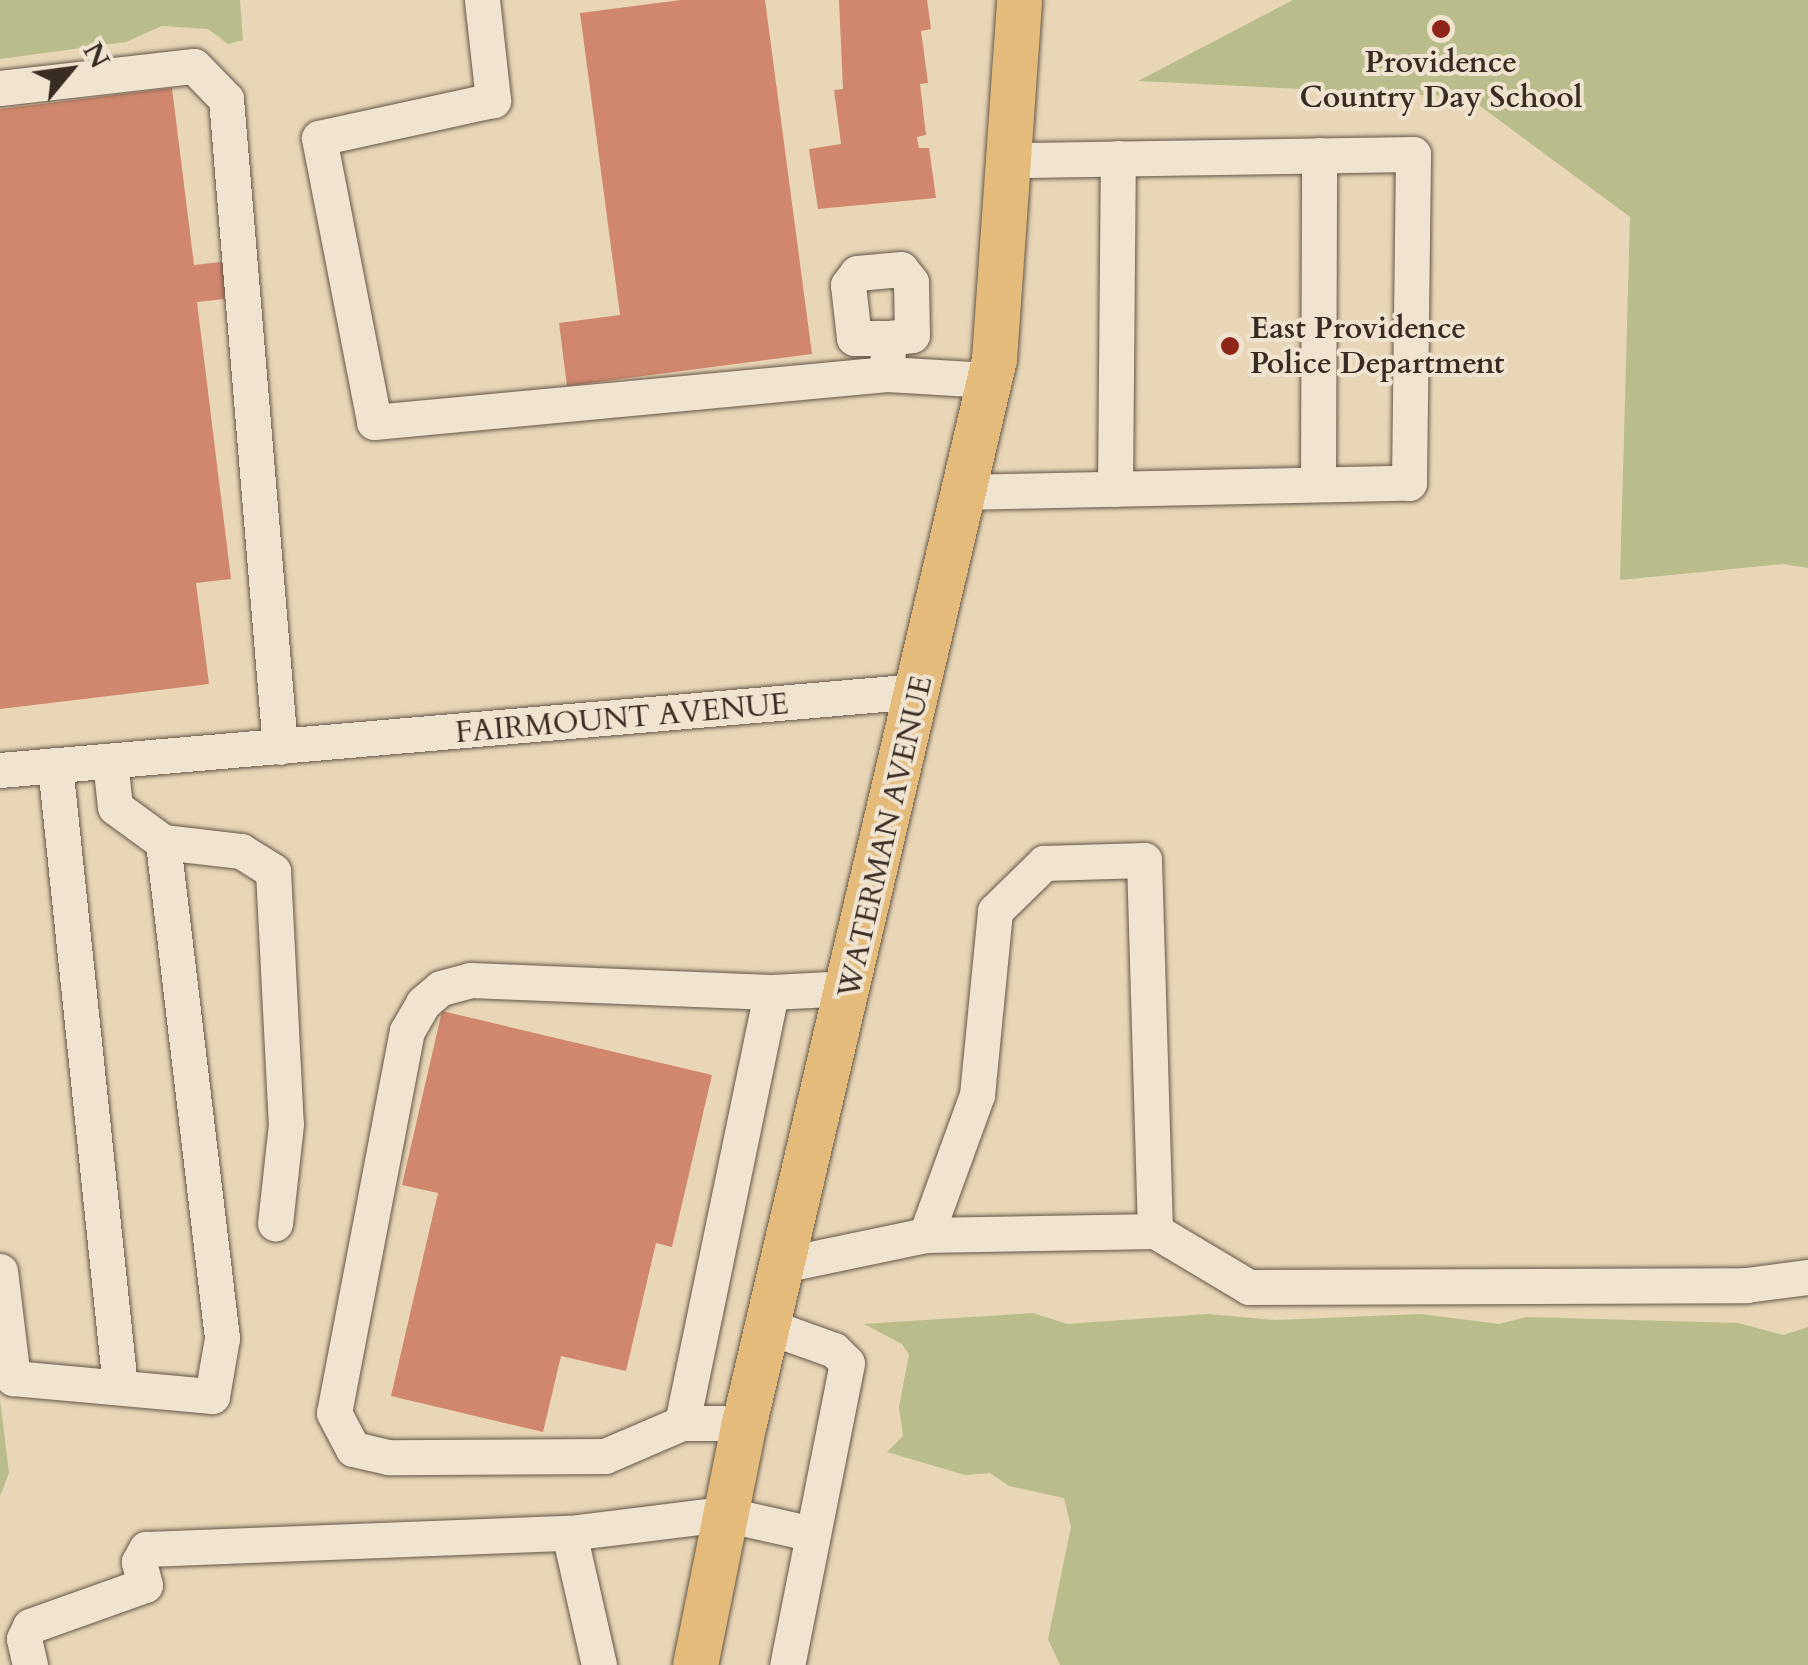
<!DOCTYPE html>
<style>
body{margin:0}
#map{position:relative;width:1808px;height:1665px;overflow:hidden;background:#e8d6b6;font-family:Cardo,serif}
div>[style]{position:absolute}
.green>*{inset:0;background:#b9bd8b}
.building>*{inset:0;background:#d0876d}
.roads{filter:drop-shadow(0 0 2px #655648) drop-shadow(0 0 2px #655648)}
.minor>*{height:35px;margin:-17.5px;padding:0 17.5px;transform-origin:17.5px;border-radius:17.5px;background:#f0e4d0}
.major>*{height:45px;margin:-22.5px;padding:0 22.5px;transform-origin:22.5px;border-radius:22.5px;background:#e4bb7b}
.dots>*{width:28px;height:28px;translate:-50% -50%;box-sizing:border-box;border:5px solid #f0e4d0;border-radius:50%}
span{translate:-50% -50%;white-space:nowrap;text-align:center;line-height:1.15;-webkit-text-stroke:8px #f0e4d0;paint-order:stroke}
.poi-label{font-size:30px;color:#392c23;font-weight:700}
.left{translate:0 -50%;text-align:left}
.street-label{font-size:30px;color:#392c23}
.north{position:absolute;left:20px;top:20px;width:100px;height:100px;-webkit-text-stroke:8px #f0e4d0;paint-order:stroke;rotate:61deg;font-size:28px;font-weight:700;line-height:40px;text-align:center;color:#392c23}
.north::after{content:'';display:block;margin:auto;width:35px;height:45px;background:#392c23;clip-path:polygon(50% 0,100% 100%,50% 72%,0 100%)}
</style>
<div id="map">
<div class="green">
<i style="clip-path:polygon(0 0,240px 0,243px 40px,228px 44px,208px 29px,162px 26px,126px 42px,0 59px)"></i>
<i style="clip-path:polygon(1293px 0,1808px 0,1808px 568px,1782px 564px,1620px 580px,1630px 217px,1468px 97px,1138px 81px)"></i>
<i style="clip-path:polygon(1033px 1313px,1067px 1324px,1208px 1314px,1276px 1320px,1421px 1314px,1499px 1324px,1527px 1317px,1738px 1323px,1783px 1335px,1808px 1327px,1808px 1665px,1060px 1665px,1048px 1639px,1071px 1527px,1064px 1498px,1009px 1486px,990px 1473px,965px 1475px,887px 1452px,903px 1436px,899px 1407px,909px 1355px,902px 1344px,864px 1324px)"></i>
<i style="clip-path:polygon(0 1399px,9px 1473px,0 1496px)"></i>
</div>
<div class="building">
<i style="clip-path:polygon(681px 0,765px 0,812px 354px,567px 386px,559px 323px,620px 315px,580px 13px)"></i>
<i style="clip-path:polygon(839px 0,927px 0,931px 29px,921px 31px,928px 83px,920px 84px,926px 135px,917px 137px,919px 148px,929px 148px,936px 198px,818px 209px,809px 149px,841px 144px,834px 90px,843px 89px)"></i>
<i style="clip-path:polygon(172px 88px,194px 265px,229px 261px,234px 298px,197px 302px,231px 579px,196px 583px,209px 684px,0 709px,0 109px)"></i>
<i style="clip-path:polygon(442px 1011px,712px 1075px,672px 1247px,656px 1243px,626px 1371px,561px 1356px,543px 1432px,391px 1396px,438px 1193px,402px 1185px)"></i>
</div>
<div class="roads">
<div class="minor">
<i style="left:482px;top:0;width:101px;rotate:83.7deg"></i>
<i style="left:493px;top:100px;width:178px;rotate:167.7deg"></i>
<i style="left:319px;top:138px;width:289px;rotate:79deg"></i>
<i style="left:374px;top:422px;width:515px;rotate:-5.35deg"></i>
<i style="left:887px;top:374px;width:102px;rotate:3.4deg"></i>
<i style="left:0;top:88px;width:195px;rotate:-6.5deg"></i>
<i style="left:194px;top:66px;width:46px;rotate:45.9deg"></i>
<i style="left:226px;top:99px;width:650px;rotate:85.24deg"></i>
<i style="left:887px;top:374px;width:36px;rotate:-88deg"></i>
<i style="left:888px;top:338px;width:24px;rotate:-7deg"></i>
<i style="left:912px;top:335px;width:53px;rotate:-91.1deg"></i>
<i style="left:911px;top:282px;width:16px;rotate:-128deg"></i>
<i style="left:901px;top:269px;width:44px;rotate:174.8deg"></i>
<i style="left:857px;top:273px;width:15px;rotate:127deg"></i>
<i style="left:848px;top:285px;width:53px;rotate:83.5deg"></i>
<i style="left:854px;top:338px;width:34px"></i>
<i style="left:1318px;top:484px;width:329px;rotate:-89.8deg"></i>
<i style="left:1115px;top:489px;width:331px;rotate:-89.5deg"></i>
<i style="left:965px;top:492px;width:444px;rotate:-1.2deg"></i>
<i style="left:1409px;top:483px;width:329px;rotate:-89.3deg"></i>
<i style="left:1413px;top:154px;width:403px;rotate:179.1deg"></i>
<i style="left:55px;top:765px;width:625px;rotate:84.03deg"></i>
<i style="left:0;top:770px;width:921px;rotate:-4.92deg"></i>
<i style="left:163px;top:842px;width:79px;rotate:6.6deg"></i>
<i style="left:241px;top:851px;width:38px;rotate:32deg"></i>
<i style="left:273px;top:871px;width:253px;rotate:87.1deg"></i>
<i style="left:286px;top:1124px;width:100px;rotate:96.3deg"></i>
<i style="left:1155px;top:1231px;width:109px;rotate:30.8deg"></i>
<i style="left:1249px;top:1287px;width:497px;rotate:-0.2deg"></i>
<i style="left:1746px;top:1285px;width:63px;rotate:-7.4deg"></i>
<i style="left:782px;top:1265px;width:147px;rotate:-11.8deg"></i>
<i style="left:926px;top:1235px;width:149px;rotate:-70deg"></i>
<i style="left:977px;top:1095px;width:185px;rotate:-84.4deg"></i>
<i style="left:995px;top:911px;width:69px;rotate:-44.4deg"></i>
<i style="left:1044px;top:863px;width:100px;rotate:-1.7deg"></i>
<i style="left:1144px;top:860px;width:371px;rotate:88.3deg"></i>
<i style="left:1155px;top:1231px;width:229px;rotate:179deg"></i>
<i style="left:0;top:1271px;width:108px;rotate:83.1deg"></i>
<i style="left:13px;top:1378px;width:200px;rotate:5.2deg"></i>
<i style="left:212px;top:1396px;width:59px;rotate:-80.2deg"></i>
<i style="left:222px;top:1338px;width:499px;rotate:-96.8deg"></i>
<i style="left:163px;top:842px;width:59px;rotate:-143.9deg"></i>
<i style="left:115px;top:807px;width:46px;rotate:-96.2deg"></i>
<i style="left:767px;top:1326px;width:71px;rotate:19.7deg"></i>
<i style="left:834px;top:1350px;width:18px;rotate:45deg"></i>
<i style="left:847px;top:1363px;width:308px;rotate:101.2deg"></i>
<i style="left:682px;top:1423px;width:440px;rotate:-78.3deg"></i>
<i style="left:744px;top:1423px;width:62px;rotate:180deg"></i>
<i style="left:682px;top:1423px;width:84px;rotate:156.8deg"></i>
<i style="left:605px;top:1456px;width:217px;rotate:179.7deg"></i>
<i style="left:388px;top:1457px;width:36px;rotate:-167deg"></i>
<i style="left:353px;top:1449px;width:41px;rotate:-117.8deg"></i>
<i style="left:334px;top:1413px;width:389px;rotate:-79.2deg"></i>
<i style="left:407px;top:1031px;width:32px;rotate:-60deg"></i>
<i style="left:423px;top:1003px;width:23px;rotate:-40deg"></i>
<i style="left:441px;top:988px;width:30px;rotate:-15deg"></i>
<i style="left:470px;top:980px;width:301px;rotate:2.3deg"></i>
<i style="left:771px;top:992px;width:79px;rotate:-2.9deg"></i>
<i style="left:569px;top:1533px;width:135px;rotate:77.2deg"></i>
<i style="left:30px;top:1665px;width:27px;rotate:-103deg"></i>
<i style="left:24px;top:1639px;width:14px;rotate:-65deg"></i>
<i style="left:30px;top:1626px;width:122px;rotate:-19.6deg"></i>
<i style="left:145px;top:1585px;width:24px;rotate:-105deg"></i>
<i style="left:139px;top:1562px;width:15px;rotate:-62deg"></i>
<i style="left:146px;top:1549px;width:423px;rotate:-2.2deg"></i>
<i style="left:569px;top:1533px;width:156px;rotate:-7deg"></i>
<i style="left:724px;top:1514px;width:91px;rotate:12.7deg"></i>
</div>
<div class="major">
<i style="left:695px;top:1665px;width:247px;rotate:-78.6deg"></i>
<i style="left:744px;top:1423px;width:1093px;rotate:-76.78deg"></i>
<i style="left:994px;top:359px;width:360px;rotate:-86deg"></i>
</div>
</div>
<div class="dots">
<i style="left:1441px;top:29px;background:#8f2418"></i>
<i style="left:1230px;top:346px;background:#8f2418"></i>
</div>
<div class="poi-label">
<span style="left:1441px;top:80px">Providence<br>Country Day School</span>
<span class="left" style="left:1250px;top:346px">East Providence<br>Police Department</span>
</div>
<div class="street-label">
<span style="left:622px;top:719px;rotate:-5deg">FAIRMOUNT AVENUE</span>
<span style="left:886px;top:837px;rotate:-77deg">WATERMAN AVENUE</span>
</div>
<div class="north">N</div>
</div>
